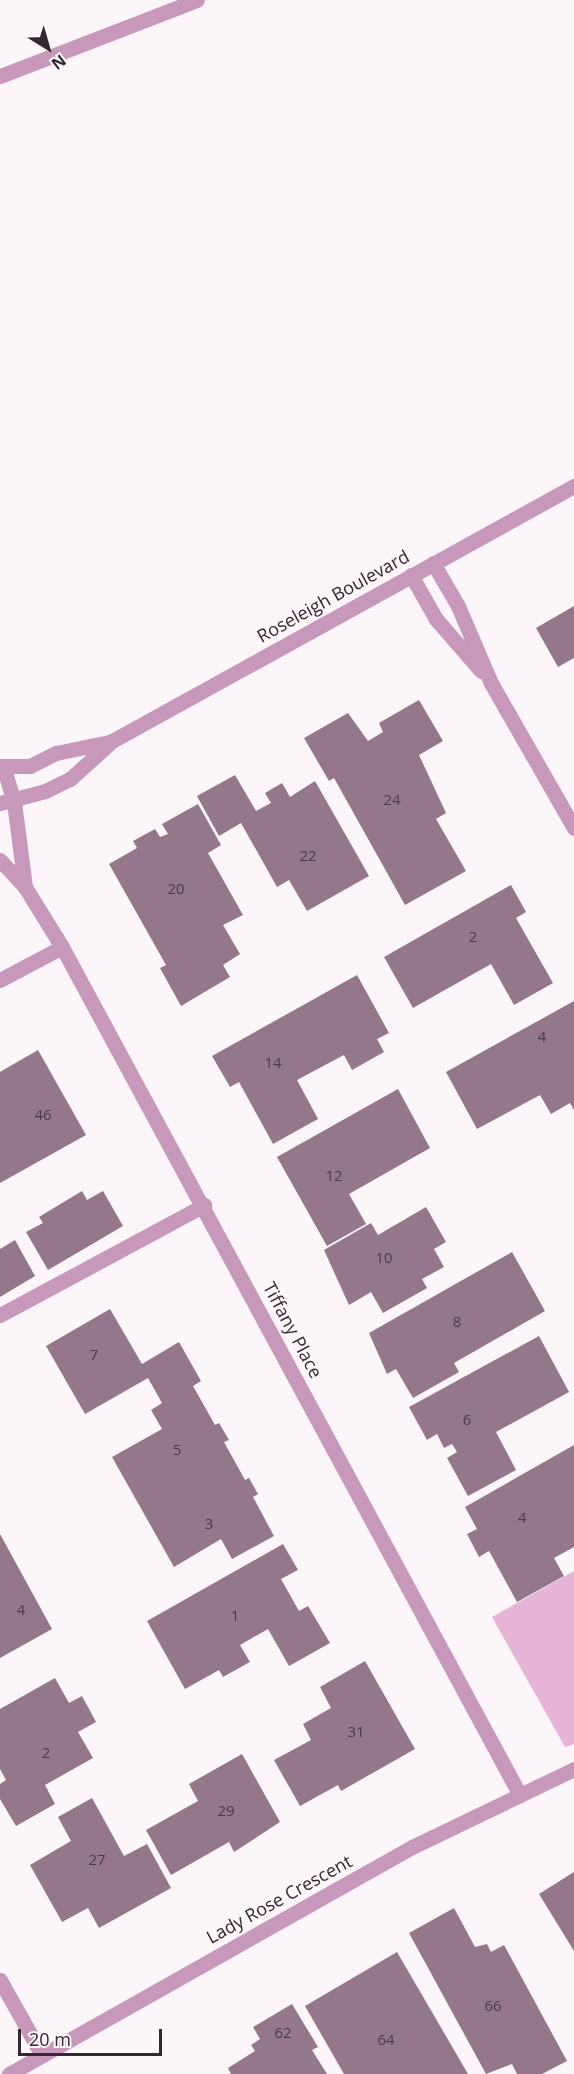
<!DOCTYPE html>
<style>
body{margin:0}
#map{position:relative;width:574px;height:2074px;overflow:hidden;background:#fcf5f9;font-family:"Open Sans",sans-serif}
div>[style]{position:absolute}
.green>*{inset:0;background:#e6b4d7}
.building>*{inset:0;background:#94778b}
.minor>*{height:15px;margin:-7.5px;padding:0 7.5px;transform-origin:7.5px;border-radius:7.5px;background:#c798b9}
span{translate:-50% -50%;white-space:nowrap;text-align:center;line-height:1.15;-webkit-text-stroke:4.5px #fcf5f9;paint-order:stroke}
.number-label{font-size:15px;color:#4b3b47}
.number-label span{-webkit-text-stroke-width:0}
.street-label{font-size:18px;color:#332730}
.north{position:absolute;left:18px;top:18px;width:60px;height:60px;-webkit-text-stroke:4px #fcf5f9;paint-order:stroke;rotate:143deg;font-size:16px;font-weight:700;line-height:24px;text-align:center;color:#332730}
.north::after{content:'';display:block;margin:auto;width:21px;height:27px;background:#332730;clip-path:polygon(50% 0,100% 100%,50% 72%,0 100%)}
.scale{position:absolute;left:18px;top:2029px;width:144px;height:27px;box-sizing:border-box;border:3px solid #332730;border-top:0;padding-left:8px;font-size:18px;line-height:21px;white-space:nowrap;color:#332730;-webkit-text-stroke:4px #fcf5f9;paint-order:stroke}
</style>
<div id="map">
<div class="green">
<i style="clip-path:polygon(574px 1571px,574px 1744px,565px 1747px,492px 1617px)"></i>
</div>
<div class="building">
<i style="clip-path:polygon(574px 606px,574px 658px,558px 667px,536px 628px)"></i>
<i style="clip-path:polygon(419px 700px,443px 741px,419px 755px,446px 813px,436px 819px,466px 871px,405px 905px,334px 778px,329px 781px,304px 738px,348px 713px,368px 741px,383px 732px,379px 723px)"></i>
<i style="clip-path:polygon(235px 775px,256px 811px,271px 803px,265px 793px,282px 783px,290px 797px,315px 781px,369px 876px,307px 911px,289px 880px,277px 887px,241px 823px,219px 836px,197px 796px)"></i>
<i style="clip-path:polygon(198px 804px,221px 845px,208px 853px,243px 915px,223px 925px,240px 954px,223px 965px,230px 977px,181px 1006px,160px 968px,166px 965px,109px 864px,137px 848px,133px 841px,155px 829px,160px 837px,168px 834px,162px 824px)"></i>
<i style="clip-path:polygon(511px 885px,526px 912px,516px 918px,553px 983px,514px 1005px,491px 964px,413px 1008px,384px 957px)"></i>
<i style="clip-path:polygon(357px 975px,389px 1033px,377px 1039px,384px 1052px,352px 1070px,344px 1055px,297px 1080px,318px 1119px,273px 1144px,239px 1082px,230px 1087px,212px 1056px)"></i>
<i style="clip-path:polygon(574px 1001px,574px 1110px,570px 1103px,551px 1114px,540px 1095px,477px 1129px,446px 1072px)"></i>
<i style="clip-path:polygon(38px 1050px,86px 1135px,0 1183px,0 1072px)"></i>
<i style="clip-path:polygon(398px 1089px,430px 1148px,349px 1194px,366px 1224px,327px 1246px,277px 1157px)"></i>
<i style="clip-path:polygon(82px 1191px,87px 1200px,103px 1191px,123px 1226px,48px 1270px,26px 1232px,43px 1223px,39px 1217px)"></i>
<i style="clip-path:polygon(426px 1207px,446px 1242px,434px 1249px,444px 1267px,422px 1279px,427px 1288px,383px 1313px,371px 1292px,349px 1305px,324px 1250px,371px 1223px,378px 1235px)"></i>
<i style="clip-path:polygon(15px 1240px,35px 1276px,0 1297px,0 1249px)"></i>
<i style="clip-path:polygon(512px 1252px,545px 1311px,454px 1363px,459px 1372px,413px 1398px,396px 1369px,387px 1374px,369px 1333px)"></i>
<i style="clip-path:polygon(110px 1309px,142px 1364px,179px 1342px,201px 1381px,193px 1386px,215px 1425px,219px 1423px,229px 1440px,224px 1442px,245px 1480px,249px 1478px,258px 1494px,253px 1497px,274px 1536px,232px 1559px,221px 1539px,174px 1567px,112px 1457px,162px 1429px,151px 1410px,162px 1403px,148px 1378px,85px 1414px,46px 1346px)"></i>
<i style="clip-path:polygon(539px 1336px,569px 1392px,496px 1432px,516px 1470px,468px 1496px,447px 1458px,457px 1452px,452px 1444px,444px 1448px,437px 1434px,427px 1440px,409px 1407px)"></i>
<i style="clip-path:polygon(574px 1445px,574px 1547px,554px 1558px,564px 1576px,517px 1602px,489px 1551px,479px 1557px,467px 1534px,477px 1529px,465px 1507px)"></i>
<i style="clip-path:polygon(0 1534px,52px 1629px,0 1658px)"></i>
<i style="clip-path:polygon(283px 1544px,298px 1570px,281px 1579px,299px 1611px,308px 1606px,330px 1643px,289px 1666px,268px 1629px,240px 1645px,250px 1662px,223px 1677px,219px 1670px,185px 1689px,147px 1621px)"></i>
<i style="clip-path:polygon(365px 1661px,415px 1749px,341px 1791px,338px 1785px,300px 1806px,274px 1760px,311px 1740px,303px 1724px,331px 1708px,320px 1687px)"></i>
<i style="clip-path:polygon(55px 1678px,69px 1703px,82px 1696px,96px 1722px,78px 1732px,93px 1758px,45px 1785px,55px 1804px,16px 1826px,0 1799px,0 1784px,6px 1780px,0 1769px,0 1709px)"></i>
<i style="clip-path:polygon(242px 1754px,280px 1822px,234px 1852px,229px 1842px,171px 1875px,146px 1830px,198px 1801px,189px 1784px)"></i>
<i style="clip-path:polygon(92px 1798px,124px 1856px,147px 1844px,171px 1888px,99px 1928px,88px 1908px,62px 1922px,30px 1865px,71px 1841px,58px 1817px)"></i>
<i style="clip-path:polygon(574px 1872px,574px 1951px,539px 1894px)"></i>
<i style="clip-path:polygon(454px 1908px,475px 1947px,487px 1944px,491px 1952px,504px 1945px,567px 2061px,542px 2074px,517px 2074px,512px 2064px,486px 2074px,409px 1933px)"></i>
<i style="clip-path:polygon(397px 1952px,468px 2074px,344px 2074px,305px 2006px)"></i>
<i style="clip-path:polygon(292px 2004px,318px 2047px,312px 2050px,327px 2074px,231px 2074px,228px 2068px,255px 2051px,251px 2045px,260px 2039px,253px 2027px)"></i>
</div>
<div class="minor">
<i style="left:0;top:76px;width:211px;rotate:-21.1deg"></i>
<i style="left:433px;top:563px;width:50px;rotate:59.8deg"></i>
<i style="left:458px;top:606px;width:84px;rotate:66.8deg"></i>
<i style="left:491px;top:683px;width:167px;rotate:60.2deg"></i>
<i style="left:411px;top:575px;width:51px;rotate:60.4deg"></i>
<i style="left:436px;top:619px;width:69px;rotate:49.1deg"></i>
<i style="left:0;top:766px;width:30px"></i>
<i style="left:30px;top:766px;width:29px;rotate:-27deg"></i>
<i style="left:56px;top:753px;width:54px;rotate:-11.7deg"></i>
<i style="left:3px;top:766px;width:38px;rotate:73deg"></i>
<i style="left:14px;top:802px;width:86px;rotate:82.6deg"></i>
<i style="left:0;top:803px;width:47px;rotate:-14.9deg"></i>
<i style="left:45px;top:791px;width:28px;rotate:-26deg"></i>
<i style="left:70px;top:779px;width:57px;rotate:-42.1deg"></i>
<i style="left:112px;top:741px;width:528px;rotate:-28.9deg"></i>
<i style="left:0;top:860px;width:37px;rotate:47deg"></i>
<i style="left:25px;top:887px;width:70px;rotate:58.3deg"></i>
<i style="left:62px;top:947px;width:964px;rotate:61.63deg"></i>
<i style="left:0;top:980px;width:70px;rotate:-28deg"></i>
<i style="left:0;top:1315px;width:232px;rotate:-28.3deg"></i>
<i style="left:0;top:1980px;width:86px;rotate:60.8deg"></i>
<i style="left:9px;top:2074px;width:463px;rotate:-29.4deg"></i>
<i style="left:412px;top:1847px;width:180px;rotate:-25.7deg"></i>
</div>
<div class="number-label">
<span style="left:392px;top:800px">24</span>
<span style="left:308px;top:856px">22</span>
<span style="left:176px;top:889px">20</span>
<span style="left:473px;top:937px">2</span>
<span style="left:542px;top:1037px">4</span>
<span style="left:273px;top:1063px">14</span>
<span style="left:43px;top:1115px">46</span>
<span style="left:334px;top:1176px">12</span>
<span style="left:384px;top:1258px">10</span>
<span style="left:457px;top:1322px">8</span>
<span style="left:94px;top:1355px">7</span>
<span style="left:467px;top:1420px">6</span>
<span style="left:177px;top:1450px">5</span>
<span style="left:522px;top:1518px">4</span>
<span style="left:209px;top:1524px">3</span>
<span style="left:21px;top:1610px">4</span>
<span style="left:235px;top:1616px">1</span>
<span style="left:356px;top:1732px">31</span>
<span style="left:46px;top:1753px">2</span>
<span style="left:226px;top:1811px">29</span>
<span style="left:97px;top:1860px">27</span>
<span style="left:493px;top:2006px">66</span>
<span style="left:283px;top:2033px">62</span>
<span style="left:386px;top:2040px">64</span>
</div>
<div class="street-label">
<span style="left:333px;top:596px;rotate:-29deg">Roseleigh Boulevard</span>
<span style="left:293px;top:1330px;rotate:62deg">Tiffany Place</span>
<span style="left:279px;top:1899px;rotate:-29deg">Lady Rose Crescent</span>
</div>
<div class="north">N</div>
<div class="scale">20 m</div>
</div>
